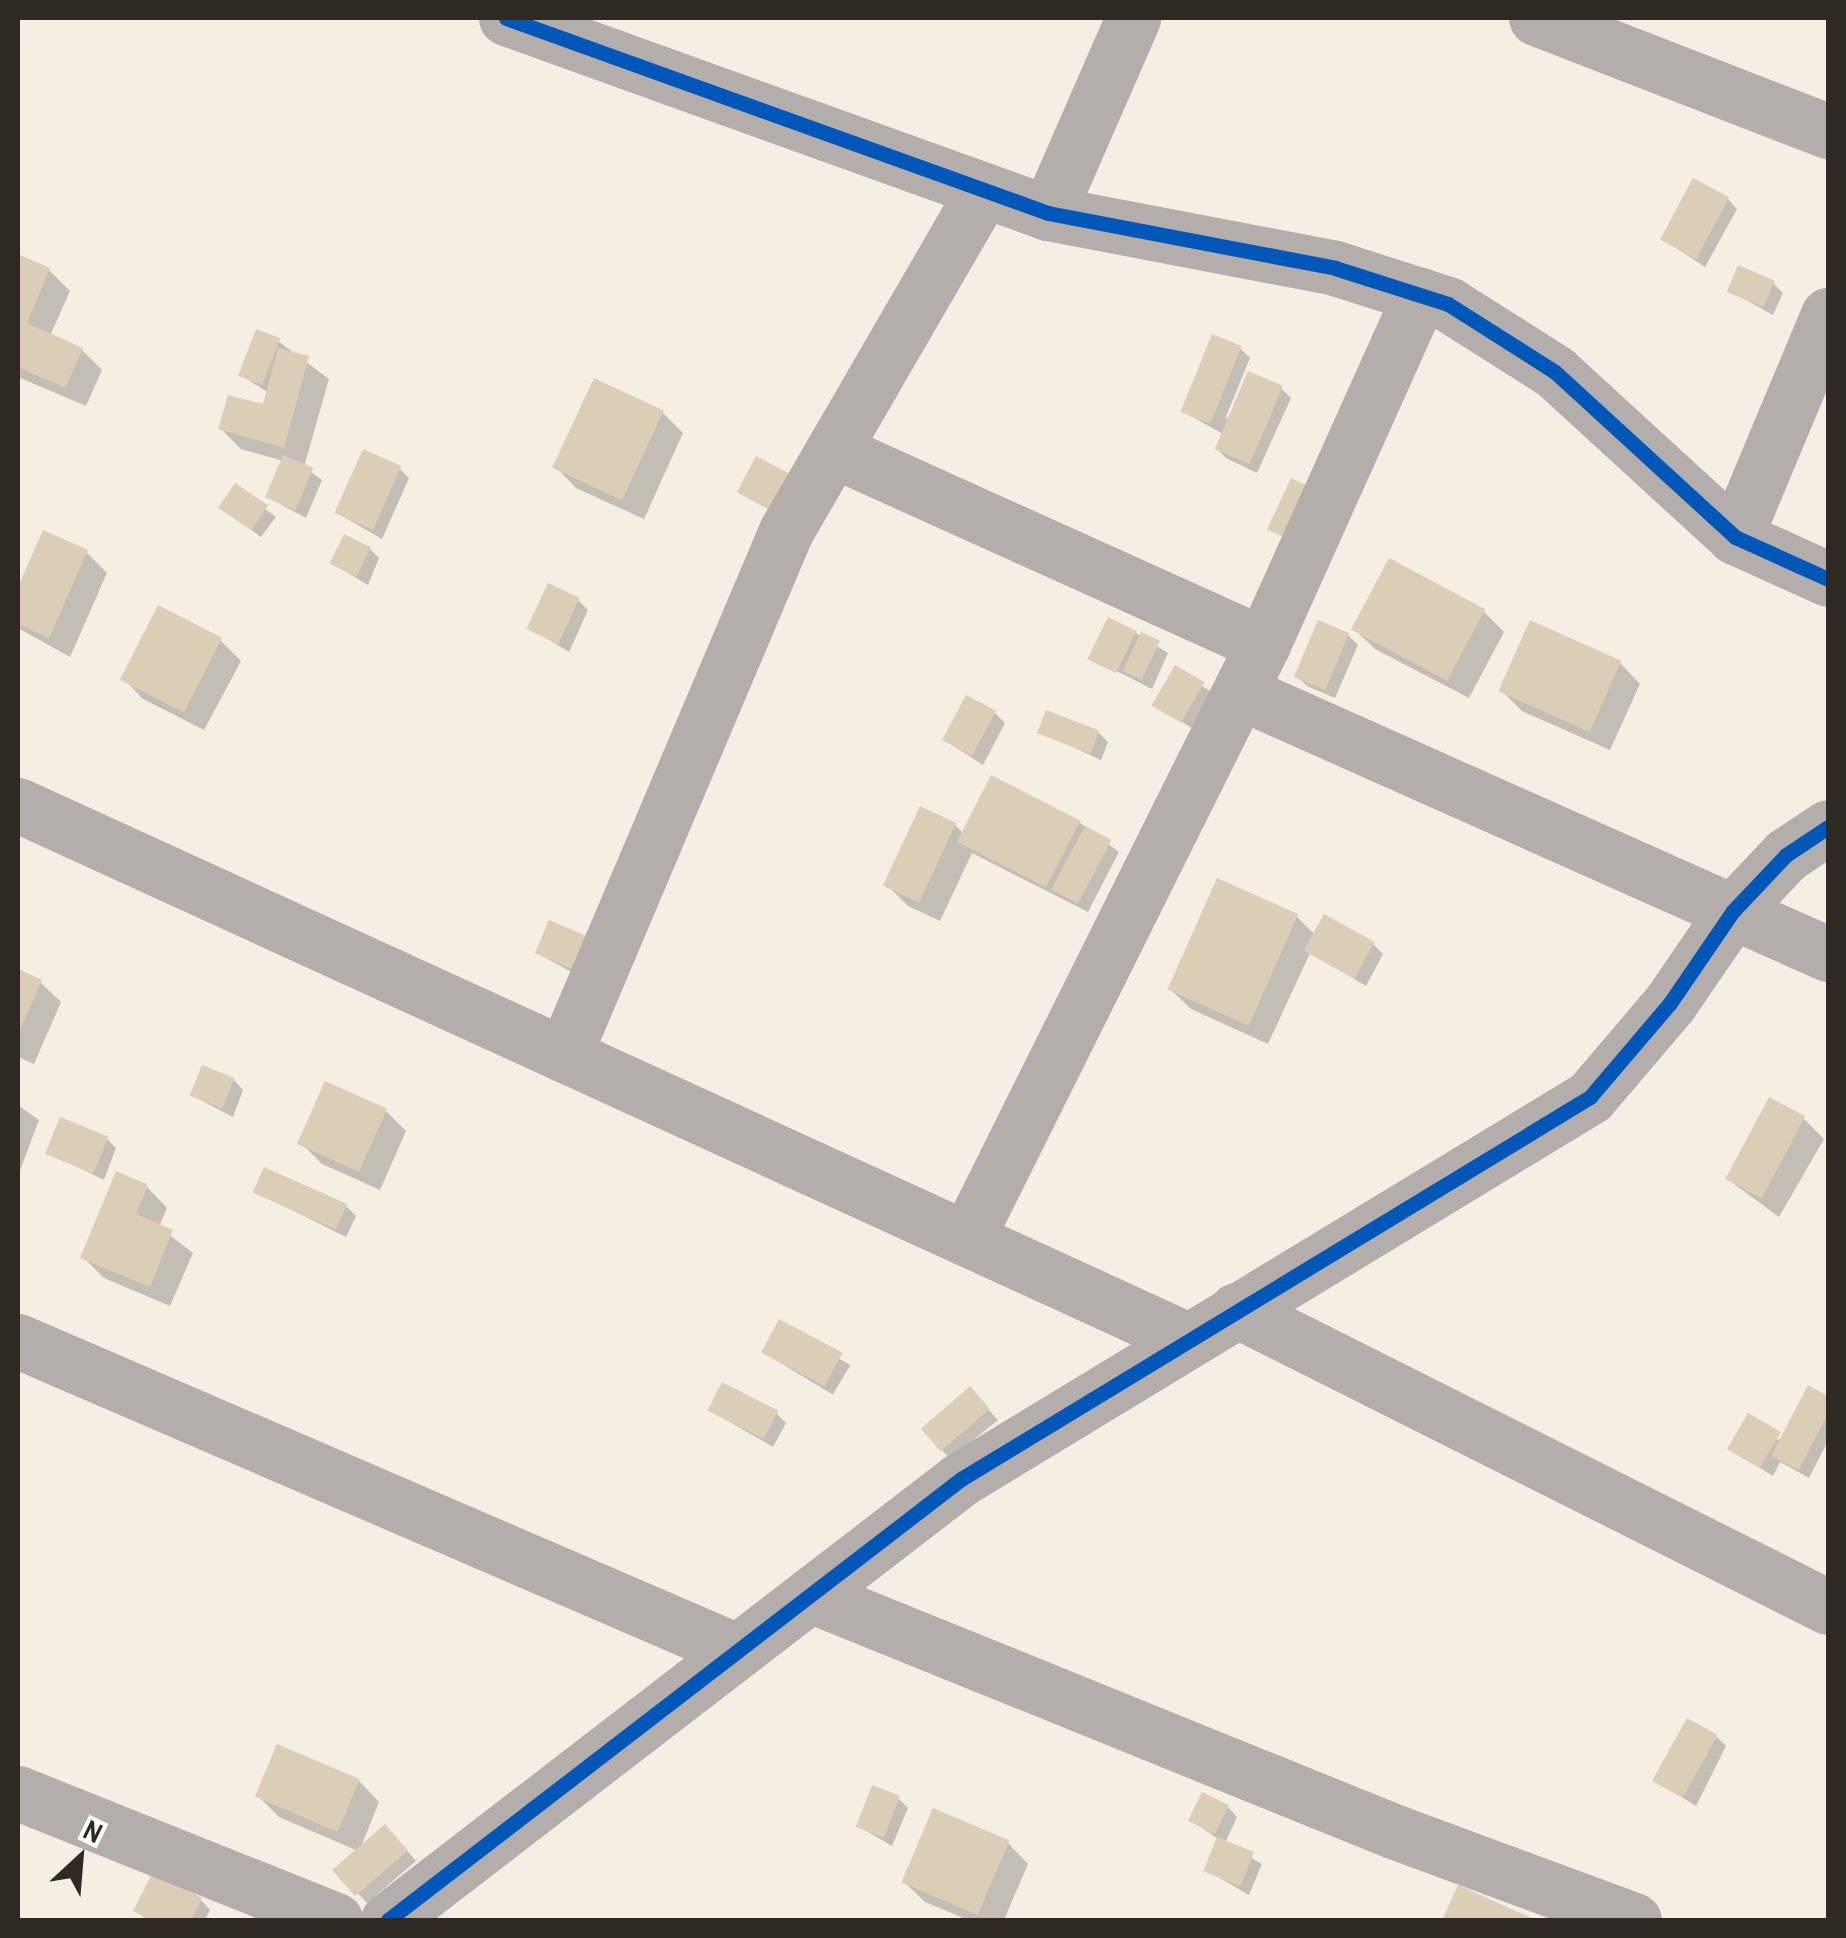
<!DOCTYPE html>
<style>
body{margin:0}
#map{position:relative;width:1846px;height:1938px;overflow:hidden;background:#f4eee3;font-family:"Archivo Narrow",sans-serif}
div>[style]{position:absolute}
.shadow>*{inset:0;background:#0003;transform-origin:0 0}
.building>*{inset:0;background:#dbceb7;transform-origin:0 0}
.minor>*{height:55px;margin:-27.5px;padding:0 27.5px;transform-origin:27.5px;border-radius:27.5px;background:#b3aeab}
.cycleway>*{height:15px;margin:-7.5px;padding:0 7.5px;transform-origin:7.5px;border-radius:7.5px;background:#0057b8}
span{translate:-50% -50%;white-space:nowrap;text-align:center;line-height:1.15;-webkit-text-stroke:8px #fdfdfd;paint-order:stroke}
.frame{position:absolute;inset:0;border:20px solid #2e2a23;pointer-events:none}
.north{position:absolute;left:30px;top:1808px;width:100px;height:100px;-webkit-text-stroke:8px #fdfdfd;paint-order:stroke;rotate:26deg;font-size:28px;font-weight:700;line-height:40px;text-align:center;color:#2e2a23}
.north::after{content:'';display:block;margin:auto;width:35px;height:45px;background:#2e2a23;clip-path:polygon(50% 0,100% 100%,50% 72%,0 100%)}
</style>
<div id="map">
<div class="shadow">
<i style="clip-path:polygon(1728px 199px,1737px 209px,1705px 267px,1661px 238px)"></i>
<i style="clip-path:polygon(18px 257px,49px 270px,70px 291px,50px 336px,82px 350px,102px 370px,86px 406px,18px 377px)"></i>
<i style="clip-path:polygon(1773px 283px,1783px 293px,1773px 315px,1730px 291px)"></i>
<i style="clip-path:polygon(278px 341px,329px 379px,304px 467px,322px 480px,306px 518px,269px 498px,284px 461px,241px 449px,221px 429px,265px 407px,269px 393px,239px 374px)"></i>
<i style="clip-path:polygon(1240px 348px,1250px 358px,1225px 419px,1281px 388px,1291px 398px,1257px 473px,1226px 458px,1216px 448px,1223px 434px,1182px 411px)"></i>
<i style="clip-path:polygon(662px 412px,683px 433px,644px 519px,576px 488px,556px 467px)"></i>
<i style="clip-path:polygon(757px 459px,805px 530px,740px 492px)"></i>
<i style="clip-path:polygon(399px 468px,409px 478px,382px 539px,337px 513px)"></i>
<i style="left:236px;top:487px;width:50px;height:25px;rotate:37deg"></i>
<i style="clip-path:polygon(44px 534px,86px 552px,107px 573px,70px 657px,18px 628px,18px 594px)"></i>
<i style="clip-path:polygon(370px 549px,379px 558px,368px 585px,333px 564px)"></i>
<i style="clip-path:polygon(578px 600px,588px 610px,569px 652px,531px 629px)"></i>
<i style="clip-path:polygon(1483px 611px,1504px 632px,1469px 698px,1375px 649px,1354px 629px)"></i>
<i style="clip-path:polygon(1136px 633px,1168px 653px,1152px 689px,1091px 658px)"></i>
<i style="clip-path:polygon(1348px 635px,1358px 645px,1335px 698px,1307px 686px,1297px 676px)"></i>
<i style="clip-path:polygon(220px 640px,241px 661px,204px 730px,143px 699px,123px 678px)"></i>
<i style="clip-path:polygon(1620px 663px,1640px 684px,1610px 750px,1522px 711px,1501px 690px)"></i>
<i style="left:1176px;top:669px;width:45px;height:41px;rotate:33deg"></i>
<i style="clip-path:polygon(995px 713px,1005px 723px,983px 765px,946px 741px)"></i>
<i style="clip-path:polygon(1040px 732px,1098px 732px,1108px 742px,1101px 760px)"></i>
<i style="clip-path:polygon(1079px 822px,1119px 852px,1088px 912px,972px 853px,940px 921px,908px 906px,887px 885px,955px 825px,964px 834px)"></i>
<i style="clip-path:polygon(1296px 916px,1316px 936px,1373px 944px,1383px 954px,1366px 986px,1310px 953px,1268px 1044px,1191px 1009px,1170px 989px)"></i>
<i style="clip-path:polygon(550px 923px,582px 978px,537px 953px)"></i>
<i style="clip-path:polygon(18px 972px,40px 982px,61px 1002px,34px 1064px,18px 1057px)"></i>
<i style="clip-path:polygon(234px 1080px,243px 1090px,233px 1117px,193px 1096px)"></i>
<i style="clip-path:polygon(18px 1105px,39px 1120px,18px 1176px)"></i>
<i style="clip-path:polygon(385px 1110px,406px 1131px,380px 1190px,322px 1164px,301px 1143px)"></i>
<i style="clip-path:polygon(1803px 1118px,1824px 1139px,1779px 1217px,1726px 1178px)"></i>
<i style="clip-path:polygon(106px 1138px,116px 1148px,104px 1180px,49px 1153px)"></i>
<i style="clip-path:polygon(147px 1187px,167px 1208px,159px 1227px,193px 1253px,170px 1306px,104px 1278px,83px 1257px)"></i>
<i style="clip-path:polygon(256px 1192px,346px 1206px,356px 1216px,346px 1237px)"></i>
<i style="left:780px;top:1323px;width:82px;height:34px;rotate:31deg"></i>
<i style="clip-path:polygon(1809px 1388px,1828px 1399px,1828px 1441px,1809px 1478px,1780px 1462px,1773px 1476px,1731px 1450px,1784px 1438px)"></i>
<i style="clip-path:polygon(979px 1399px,998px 1420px,950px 1459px,941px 1449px)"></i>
<i style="clip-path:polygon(711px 1411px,776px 1413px,786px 1423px,773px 1447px)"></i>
<i style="clip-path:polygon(1717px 1737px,1726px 1746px,1696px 1806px,1658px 1782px)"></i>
<i style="clip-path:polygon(359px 1781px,379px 1802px,360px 1849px,395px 1837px,416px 1861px,367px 1903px,336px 1870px,358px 1851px,279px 1817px,258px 1796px)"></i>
<i style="clip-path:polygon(899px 1799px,908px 1808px,892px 1846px,858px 1826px)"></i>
<i style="clip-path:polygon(1228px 1807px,1237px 1817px,1225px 1843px,1262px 1864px,1249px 1895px,1206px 1870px,1218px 1839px,1191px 1820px)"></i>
<i style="clip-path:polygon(1008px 1843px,1028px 1864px,1004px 1920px,968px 1920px,925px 1902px,904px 1882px)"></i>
<i style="clip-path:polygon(201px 1900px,210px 1910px,205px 1920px,147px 1920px,136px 1910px)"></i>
</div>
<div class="building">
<i style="left:1693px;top:178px;width:41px;height:70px;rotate:28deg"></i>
<i style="clip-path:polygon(18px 254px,50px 268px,27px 323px,83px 348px,65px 388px,18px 367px)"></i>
<i style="left:1738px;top:265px;width:40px;height:29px;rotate:23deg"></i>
<i style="left:256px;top:329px;width:26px;height:50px;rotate:21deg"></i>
<i style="left:1212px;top:334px;width:32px;height:84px;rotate:22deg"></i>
<i style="clip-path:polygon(278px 348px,309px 356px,284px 448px,218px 429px,228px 395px,263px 404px)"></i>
<i style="left:1248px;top:371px;width:38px;height:85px;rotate:23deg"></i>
<i style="left:594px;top:378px;width:77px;height:99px;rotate:25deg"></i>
<i style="left:363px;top:449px;width:42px;height:70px;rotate:24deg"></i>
<i style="left:283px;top:455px;width:33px;height:46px;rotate:23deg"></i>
<i style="left:756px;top:456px;width:64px;height:41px;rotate:28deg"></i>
<i style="left:1291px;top:478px;width:33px;height:57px;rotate:25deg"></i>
<i style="left:235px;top:483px;width:40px;height:30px;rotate:34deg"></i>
<i style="clip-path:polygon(43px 530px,88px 550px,49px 638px,18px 624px,18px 587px)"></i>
<i style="left:344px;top:534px;width:30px;height:33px;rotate:26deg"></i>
<i style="left:1389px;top:558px;width:109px;height:81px;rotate:28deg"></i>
<i style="left:548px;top:583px;width:35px;height:51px;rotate:25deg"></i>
<i style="left:158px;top:605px;width:72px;height:84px;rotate:27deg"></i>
<i style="left:1108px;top:617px;width:32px;height:47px;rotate:26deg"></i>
<i style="left:1318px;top:620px;width:34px;height:62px;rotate:23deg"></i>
<i style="left:1530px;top:620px;width:100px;height:78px;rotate:24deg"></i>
<i style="left:1141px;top:632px;width:21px;height:43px;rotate:25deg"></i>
<i style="left:1175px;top:665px;width:34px;height:47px;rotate:30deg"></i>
<i style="left:966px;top:695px;width:34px;height:51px;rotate:28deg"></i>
<i style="left:1046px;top:710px;width:57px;height:25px;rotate:21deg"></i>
<i style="left:991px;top:775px;width:100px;height:75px;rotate:27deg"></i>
<i style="left:920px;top:806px;width:40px;height:88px;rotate:25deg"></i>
<i style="left:1085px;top:826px;width:30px;height:72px;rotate:28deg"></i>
<i style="left:1217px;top:878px;width:89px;height:122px;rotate:24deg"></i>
<i style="left:1324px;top:914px;width:58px;height:42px;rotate:29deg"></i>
<i style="left:549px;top:920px;width:41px;height:36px;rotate:23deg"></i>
<i style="clip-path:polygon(18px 969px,42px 980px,18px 1034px)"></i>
<i style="left:202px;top:1065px;width:35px;height:33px;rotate:22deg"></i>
<i style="left:325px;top:1081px;width:68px;height:69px;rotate:24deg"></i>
<i style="left:1769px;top:1097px;width:41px;height:93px;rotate:28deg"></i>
<i style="left:60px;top:1117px;width:52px;height:40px;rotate:22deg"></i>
<i style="left:264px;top:1167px;width:91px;height:28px;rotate:24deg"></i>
<i style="clip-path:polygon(116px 1171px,148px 1185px,136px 1214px,173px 1230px,150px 1287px,80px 1258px)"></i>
<i style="left:779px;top:1319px;width:72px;height:38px;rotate:28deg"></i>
<i style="left:722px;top:1382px;width:63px;height:32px;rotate:27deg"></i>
<i style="clip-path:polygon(1808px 1385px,1828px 1396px,1828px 1413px,1799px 1470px,1771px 1456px)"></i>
<i style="left:970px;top:1386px;width:30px;height:65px;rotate:49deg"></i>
<i style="left:1748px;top:1413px;width:38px;height:42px;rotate:30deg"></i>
<i style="left:1687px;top:1718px;width:35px;height:72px;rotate:29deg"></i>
<i style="left:277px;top:1744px;width:90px;height:57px;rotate:23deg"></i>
<i style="left:872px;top:1785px;width:30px;height:45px;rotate:21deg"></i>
<i style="left:1202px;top:1792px;width:30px;height:32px;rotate:26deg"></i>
<i style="left:933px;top:1808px;width:83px;height:81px;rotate:23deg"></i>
<i style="left:385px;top:1824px;width:35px;height:70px;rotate:49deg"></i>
<i style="left:1217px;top:1837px;width:40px;height:37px;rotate:22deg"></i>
<i style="clip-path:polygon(153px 1872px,202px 1898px,191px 1920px,151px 1920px,133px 1911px)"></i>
<i style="clip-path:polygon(1458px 1885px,1536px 1920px,1442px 1920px)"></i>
</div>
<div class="minor">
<i style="left:506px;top:18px;width:576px;rotate:19.79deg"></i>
<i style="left:1048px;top:213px;width:292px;rotate:10.8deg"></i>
<i style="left:1335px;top:268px;width:119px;rotate:17.7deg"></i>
<i style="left:1448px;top:304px;width:127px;rotate:32.4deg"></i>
<i style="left:1555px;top:372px;width:244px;rotate:42.5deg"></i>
<i style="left:1735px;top:537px;width:102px;rotate:24.3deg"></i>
<i style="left:1536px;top:18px;width:313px;rotate:21.2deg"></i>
<i style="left:1048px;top:213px;width:213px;rotate:-66.4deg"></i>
<i style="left:833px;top:450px;width:472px;rotate:24.3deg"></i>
<i style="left:1735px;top:537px;width:241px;rotate:-67.3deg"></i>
<i style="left:1240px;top:692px;width:644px;rotate:24.02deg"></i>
<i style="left:18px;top:805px;width:1287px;rotate:24.57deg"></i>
<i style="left:564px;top:1055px;width:569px;rotate:-67.04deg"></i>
<i style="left:786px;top:531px;width:394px;rotate:-59.9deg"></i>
<i style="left:967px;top:1238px;width:664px;rotate:-63.51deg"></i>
<i style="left:1263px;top:644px;width:383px;rotate:-65.8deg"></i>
<i style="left:1236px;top:1310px;width:662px;rotate:26.64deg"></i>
<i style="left:18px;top:1341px;width:783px;rotate:23.32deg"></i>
<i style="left:810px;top:1595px;width:629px;rotate:22.04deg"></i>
<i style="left:1393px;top:1831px;width:257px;rotate:20.3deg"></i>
<i style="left:18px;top:1793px;width:342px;rotate:21.8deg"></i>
<i style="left:388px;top:1920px;width:723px;rotate:-37.58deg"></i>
<i style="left:961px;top:1479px;width:736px;rotate:-31.27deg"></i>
<i style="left:1590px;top:1097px;width:123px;rotate:-49.6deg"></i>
<i style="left:1670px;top:1003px;width:112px;rotate:-55.6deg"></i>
<i style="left:1733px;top:911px;width:77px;rotate:-46.6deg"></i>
<i style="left:1786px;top:855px;width:50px;rotate:-33.7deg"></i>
</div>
<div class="cycleway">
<i style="left:506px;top:18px;width:576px;rotate:19.79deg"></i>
<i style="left:1048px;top:213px;width:292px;rotate:10.8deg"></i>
<i style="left:1335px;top:268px;width:119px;rotate:17.7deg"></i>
<i style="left:1448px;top:304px;width:127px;rotate:32.4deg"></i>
<i style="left:1555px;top:372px;width:244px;rotate:42.5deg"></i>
<i style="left:1735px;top:537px;width:102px;rotate:24.3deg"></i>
<i style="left:388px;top:1920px;width:723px;rotate:-37.58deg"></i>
<i style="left:961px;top:1479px;width:736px;rotate:-31.27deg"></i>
<i style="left:1590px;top:1097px;width:123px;rotate:-49.6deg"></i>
<i style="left:1670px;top:1003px;width:112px;rotate:-55.6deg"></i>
<i style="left:1733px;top:911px;width:77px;rotate:-46.6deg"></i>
<i style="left:1786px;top:855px;width:50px;rotate:-33.7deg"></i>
</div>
<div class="frame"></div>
<div class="north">N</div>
</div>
